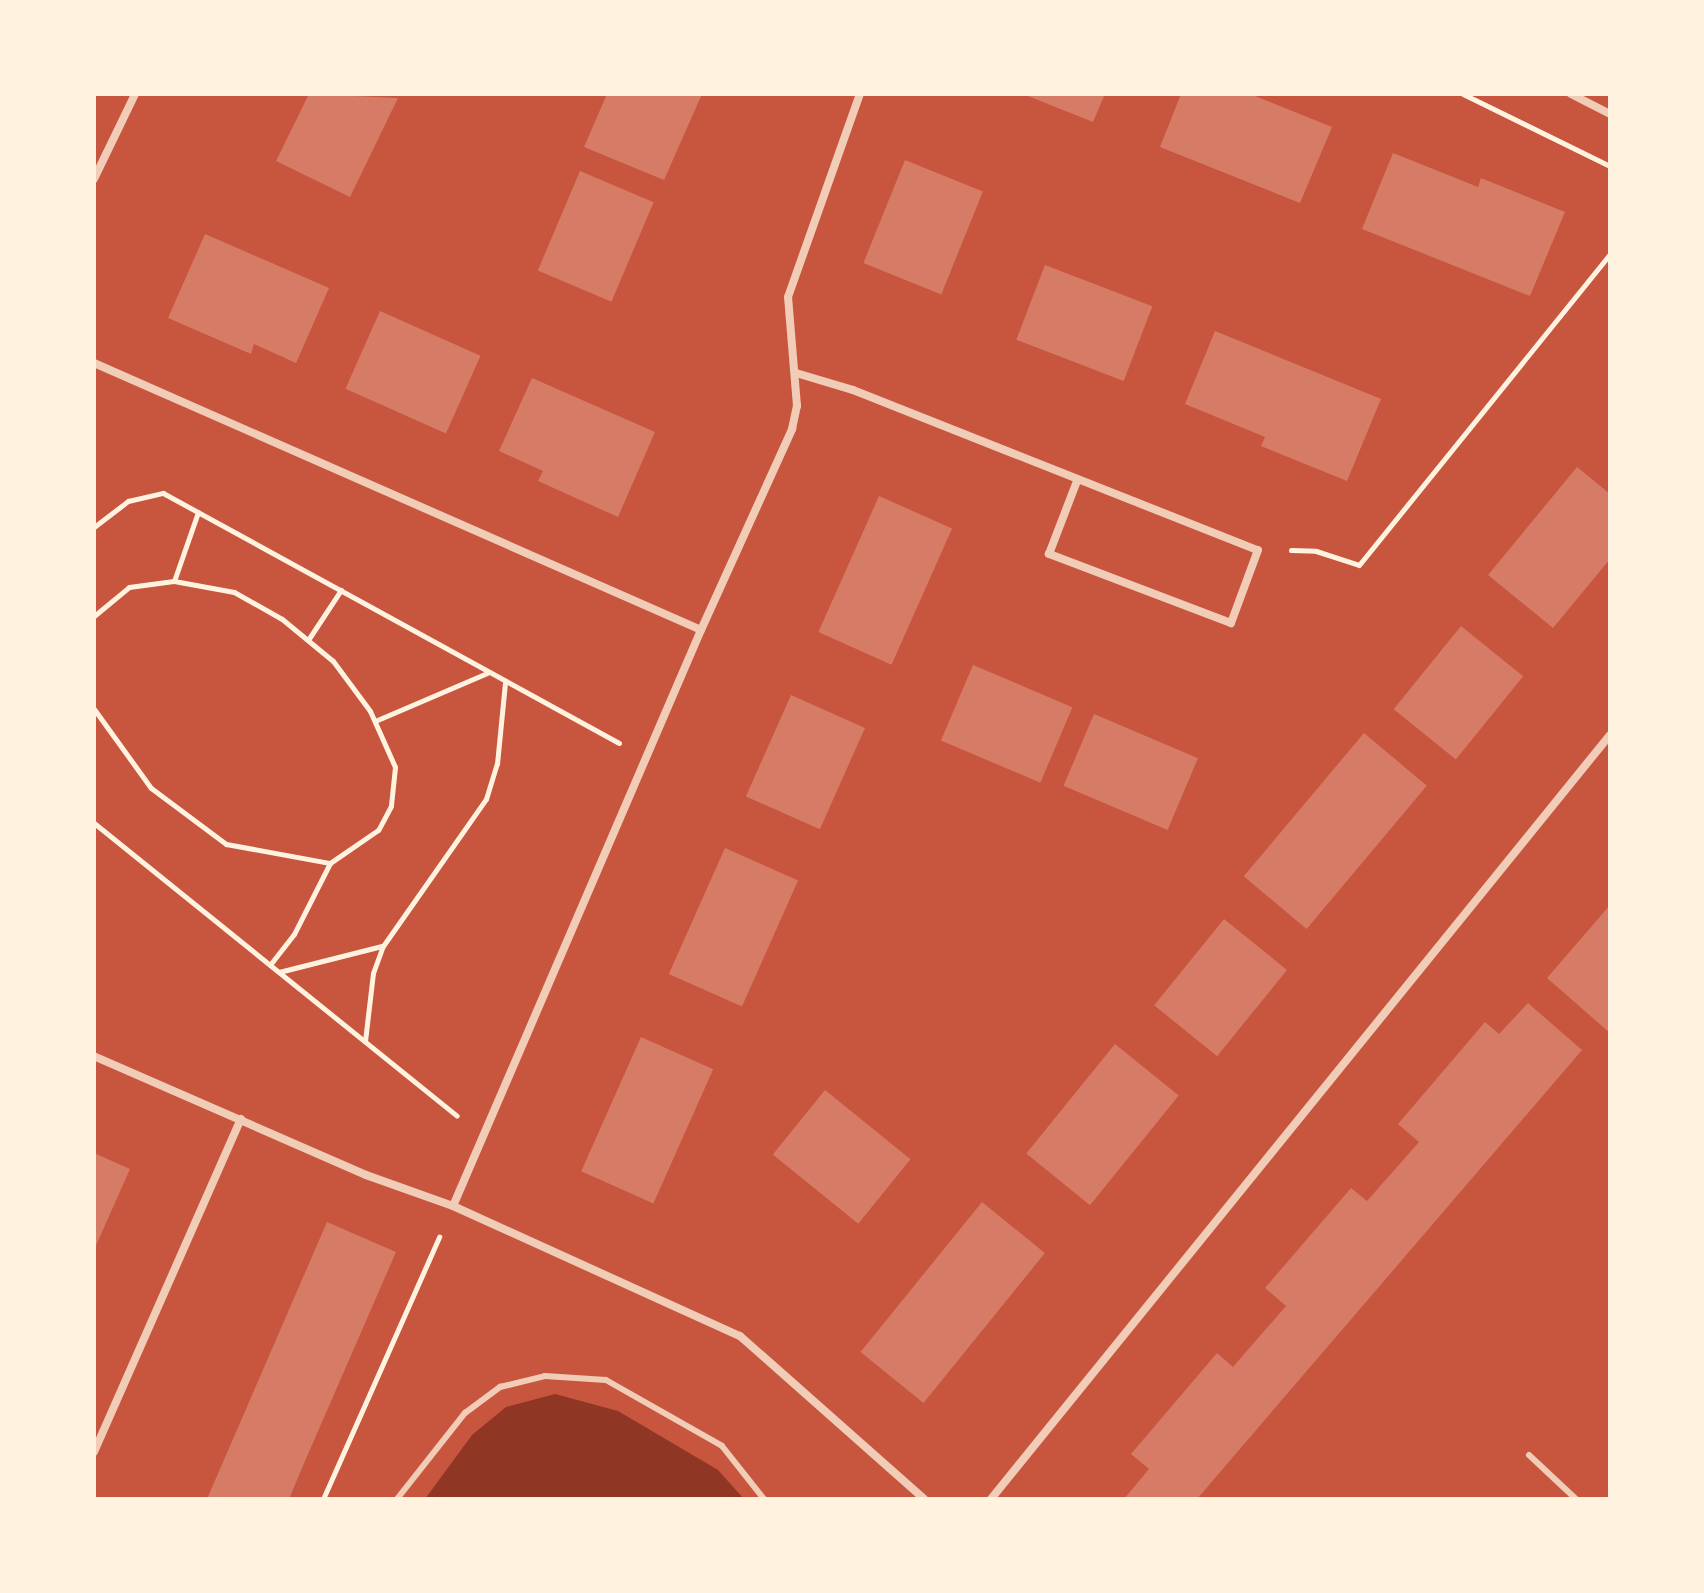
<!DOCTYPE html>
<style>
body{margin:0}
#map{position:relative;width:1704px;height:1593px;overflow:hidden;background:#c8553d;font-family:Signika,sans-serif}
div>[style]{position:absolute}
.water>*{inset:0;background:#8f3625}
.building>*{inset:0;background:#d67c66;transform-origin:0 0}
.path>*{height:5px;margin:-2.5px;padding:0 2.5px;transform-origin:2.5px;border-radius:2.5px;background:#fff3e0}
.service>*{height:6px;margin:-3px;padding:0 3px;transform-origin:3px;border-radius:3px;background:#f1ccb7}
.minor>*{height:8px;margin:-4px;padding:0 4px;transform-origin:4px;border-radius:4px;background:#f1ccb7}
span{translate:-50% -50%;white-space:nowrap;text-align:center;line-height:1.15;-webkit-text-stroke:8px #fff3e0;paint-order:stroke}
.frame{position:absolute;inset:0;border:96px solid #fff3e0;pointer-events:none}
</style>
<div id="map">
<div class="water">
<i style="clip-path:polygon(555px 1394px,618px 1411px,718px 1470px,744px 1499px,425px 1499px,472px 1435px,506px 1407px)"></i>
</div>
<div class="building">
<i style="clip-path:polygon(309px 94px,398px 98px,350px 197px,276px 161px)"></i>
<i style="clip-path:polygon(607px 94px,702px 94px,664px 180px,584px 147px)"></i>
<i style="clip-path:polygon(1023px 94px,1105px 94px,1093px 122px)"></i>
<i style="clip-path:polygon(1181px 94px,1250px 94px,1332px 127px,1300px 203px,1160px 147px)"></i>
<i style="clip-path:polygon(1393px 153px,1478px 187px,1481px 178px,1565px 212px,1530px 296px,1362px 229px)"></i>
<i style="left:905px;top:160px;width:84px;height:111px;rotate:22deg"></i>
<i style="left:580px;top:171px;width:80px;height:108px;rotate:23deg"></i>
<i style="clip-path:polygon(205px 234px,329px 288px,296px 363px,254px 344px,251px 354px,168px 318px)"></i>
<i style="left:1045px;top:265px;width:115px;height:80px;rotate:21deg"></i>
<i style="left:380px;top:311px;width:110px;height:85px;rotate:24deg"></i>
<i style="clip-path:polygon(1215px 331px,1381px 399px,1347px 481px,1261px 446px,1265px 437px,1185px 404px)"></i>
<i style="clip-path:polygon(532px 378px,655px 432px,618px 517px,538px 481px,543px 471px,499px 451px)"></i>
<i style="clip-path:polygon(1577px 467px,1610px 494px,1610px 559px,1553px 628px,1488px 575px)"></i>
<i style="left:879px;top:496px;width:80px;height:149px;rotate:24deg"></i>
<i style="left:1461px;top:626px;width:80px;height:107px;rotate:39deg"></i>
<i style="left:973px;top:665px;width:108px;height:82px;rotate:23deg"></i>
<i style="left:791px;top:695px;width:81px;height:111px;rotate:24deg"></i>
<i style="left:1094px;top:714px;width:113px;height:78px;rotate:23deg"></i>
<i style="left:1364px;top:733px;width:82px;height:187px;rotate:40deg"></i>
<i style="left:725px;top:848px;width:80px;height:138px;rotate:24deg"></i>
<i style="clip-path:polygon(1610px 905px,1610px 1033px,1547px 978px)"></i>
<i style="left:1224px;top:919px;width:81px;height:111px;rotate:39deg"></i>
<i style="clip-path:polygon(1528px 1003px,1582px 1050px,1197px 1499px,1124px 1499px,1149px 1469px,1131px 1454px,1217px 1353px,1233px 1367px,1286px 1306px,1265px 1288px,1351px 1188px,1367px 1201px,1419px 1142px,1398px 1124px,1485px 1022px,1499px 1034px)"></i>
<i style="left:641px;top:1037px;width:79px;height:147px;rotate:24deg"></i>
<i style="left:1115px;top:1044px;width:82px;height:141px;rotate:39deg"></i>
<i style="left:825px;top:1090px;width:110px;height:83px;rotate:39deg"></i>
<i style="clip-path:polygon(94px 1153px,130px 1169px,94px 1250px)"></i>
<i style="left:982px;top:1202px;width:81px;height:193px;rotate:39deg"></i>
<i style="clip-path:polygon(327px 1222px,396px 1252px,302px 1468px,289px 1499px,207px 1499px)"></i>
</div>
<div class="path">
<i style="left:1463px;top:94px;width:164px;rotate:26.1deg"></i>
<i style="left:94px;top:527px;width:43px;rotate:-37.4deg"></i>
<i style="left:128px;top:501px;width:36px;rotate:-13deg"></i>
<i style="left:163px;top:493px;width:520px;rotate:28.73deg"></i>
<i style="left:1291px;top:550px;width:25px;rotate:2deg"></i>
<i style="left:1316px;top:551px;width:45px;rotate:18deg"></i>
<i style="left:1359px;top:565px;width:400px;rotate:-51.1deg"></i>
<i style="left:174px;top:581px;width:61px;rotate:10.4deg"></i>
<i style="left:234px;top:592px;width:55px;rotate:29.4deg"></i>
<i style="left:282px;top:619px;width:66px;rotate:39.5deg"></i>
<i style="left:333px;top:661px;width:62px;rotate:53.5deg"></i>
<i style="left:370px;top:711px;width:61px;rotate:65.9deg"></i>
<i style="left:395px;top:767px;width:39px;rotate:96deg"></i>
<i style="left:391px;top:806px;width:27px;rotate:118deg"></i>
<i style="left:378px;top:830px;width:58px;rotate:145.5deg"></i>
<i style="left:94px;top:616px;width:45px;rotate:-39.6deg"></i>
<i style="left:129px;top:587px;width:45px;rotate:-7.6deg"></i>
<i style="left:174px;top:581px;width:73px;rotate:-70.8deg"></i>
<i style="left:308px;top:640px;width:60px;rotate:-56.6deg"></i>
<i style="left:94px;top:709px;width:97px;rotate:54.2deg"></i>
<i style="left:151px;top:788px;width:94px;rotate:36.7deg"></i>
<i style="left:226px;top:844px;width:106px;rotate:10.4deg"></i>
<i style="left:330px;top:863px;width:80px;rotate:116.9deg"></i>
<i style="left:294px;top:934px;width:39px;rotate:128deg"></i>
<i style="left:375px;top:721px;width:122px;rotate:-23.2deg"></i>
<i style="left:94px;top:823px;width:466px;rotate:38.9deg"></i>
<i style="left:279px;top:972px;width:106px;rotate:-14.2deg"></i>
<i style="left:365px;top:1041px;width:68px;rotate:-83.3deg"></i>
<i style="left:373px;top:973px;width:29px;rotate:-70deg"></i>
<i style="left:383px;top:946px;width:179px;rotate:-55deg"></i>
<i style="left:486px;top:799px;width:37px;rotate:-73deg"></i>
<i style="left:497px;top:764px;width:81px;rotate:-84.4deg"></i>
<i style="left:323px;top:1499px;width:287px;rotate:-66.1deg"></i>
</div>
<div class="service">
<i style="left:1529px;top:1455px;width:64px;rotate:43.1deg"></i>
<i style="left:397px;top:1499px;width:110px;rotate:-51.7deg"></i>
<i style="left:465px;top:1413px;width:44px;rotate:-36.6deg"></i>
<i style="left:500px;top:1387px;width:46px;rotate:-13.7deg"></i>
<i style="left:545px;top:1376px;width:61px;rotate:3.8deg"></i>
<i style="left:606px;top:1380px;width:133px;rotate:29.6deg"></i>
<i style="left:722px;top:1446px;width:68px;rotate:51.6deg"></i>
</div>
<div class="minor">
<i style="left:1571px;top:94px;width:44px;rotate:27.1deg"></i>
<i style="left:94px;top:179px;width:94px;rotate:-64.2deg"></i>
<i style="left:94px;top:363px;width:663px;rotate:23.74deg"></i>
<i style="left:701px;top:630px;width:627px;rotate:113.29deg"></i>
<i style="left:453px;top:1206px;width:92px;rotate:-160.4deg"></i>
<i style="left:366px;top:1175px;width:297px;rotate:-156.4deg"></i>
<i style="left:796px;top:373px;width:59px;rotate:16.6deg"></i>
<i style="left:853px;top:390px;width:435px;rotate:21.6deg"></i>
<i style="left:1258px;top:550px;width:78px;rotate:110.3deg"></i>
<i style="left:1231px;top:623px;width:195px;rotate:-159.2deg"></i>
<i style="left:1049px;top:554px;width:78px;rotate:-69deg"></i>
<i style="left:701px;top:630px;width:221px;rotate:-65.6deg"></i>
<i style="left:792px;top:429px;width:24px;rotate:-78deg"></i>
<i style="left:797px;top:406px;width:109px;rotate:-94.7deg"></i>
<i style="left:788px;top:297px;width:215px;rotate:-70.5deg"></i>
<i style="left:453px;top:1206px;width:315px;rotate:24.4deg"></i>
<i style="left:740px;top:1336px;width:246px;rotate:41.5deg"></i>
<i style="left:94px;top:1452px;width:364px;rotate:-66.2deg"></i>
<i style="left:991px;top:1499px;width:983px;rotate:-50.99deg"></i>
</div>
<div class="frame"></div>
</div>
